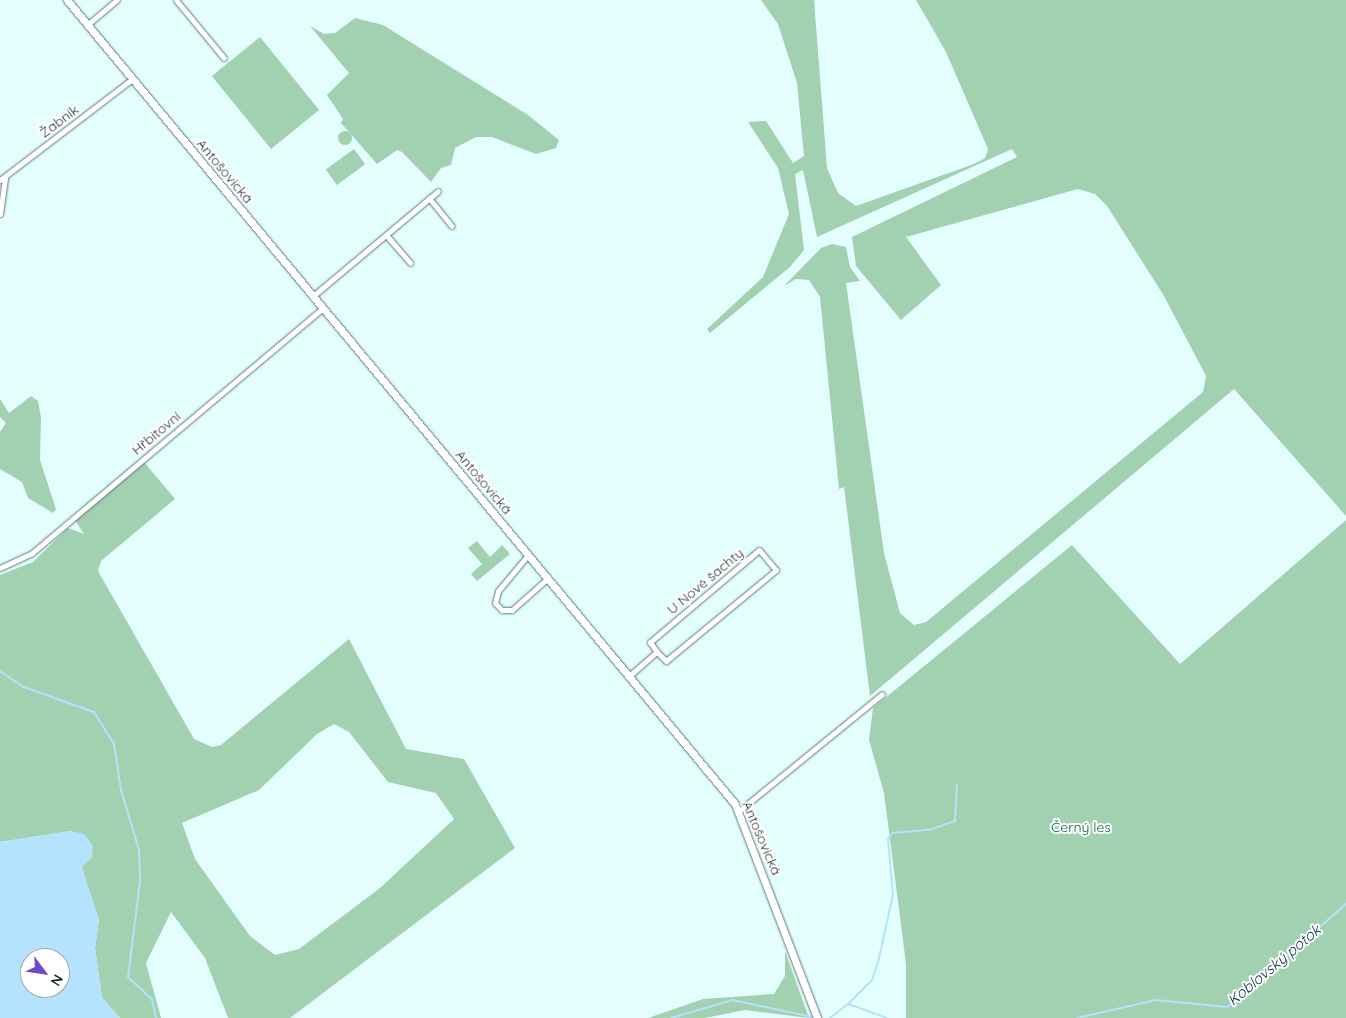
<!DOCTYPE html>
<meta charset="utf-8">
<style>
body{margin:0}
#map{position:relative;width:1346px;height:1018px;overflow:hidden;background:#e4fefd;font-family:Quicksand,sans-serif}
div>[style]{position:absolute}
.green>*{inset:0;background:#a2d1b2;transform-origin:0 0}
.round{border-radius:50%}
.water>*{inset:0;background:#b5e2fd}
.stream>*{height:2px;margin:-1px;padding:0 1px;transform-origin:1px;border-radius:1px;background:#b5e2fd}
.roads{filter:drop-shadow(0 0 1px #5c7978) drop-shadow(0 0 1px #5c7978)}
.street>*{height:5px;margin:-2.5px;padding:0 2.5px;transform-origin:2.5px;border-radius:2.5px;background:#fff}
.secondary>*{height:7px;margin:-3.5px;padding:0 3.5px;transform-origin:3.5px;border-radius:3.5px;background:#fff}
span{translate:-50% -50%;white-space:nowrap;text-align:center;line-height:1.15;-webkit-text-stroke:4px #fff;paint-order:stroke}
.street-label{font-size:14px;color:#1d2928}
.park-label{font-size:14px;color:#015f35}
.water-label{font-size:15px;color:#092d3f;font-style:italic}
.north{position:absolute;left:20px;top:948px;width:50px;height:50px;box-sizing:border-box;background:#fff;border:1px solid #a5a9a9;border-radius:50%;rotate:121deg;font-size:14px;font-weight:700;line-height:20px;text-align:center;color:#1d2928}
.north::after{content:'';display:block;margin:auto;width:18px;height:22px;background:#704ac3;clip-path:polygon(50% 0,100% 100%,50% 72%,0 100%)}
</style>
<div id="map">
<div class="green">
<i style="clip-path:polygon(761px 0,814px 0,827px 168px,838px 193px,856px 206px,974px 164px,985px 158px,988px 149px,946px 52px,916px 0,1346px 0,1346px 516px,1234px 389px,870px 696px,844px 487px,839px 489px,820px 297px,809px 280px,796px 279px,784px 286px,821px 248px,832px 244px,846px 247px,850px 267px,860px 281px,846px 283px,884px 553px,900px 613px,914px 625px,926px 622px,1203px 392px,1206px 376px,1164px 296px,1107px 206px,1095px 194px,1078px 189px,906px 237px,941px 285px,901px 320px,856px 266px,852px 237px,1017px 157px,1012px 149px,817px 237px,803px 170px,795px 174px,804px 250px,790px 267px,710px 333px,707px 329px,763px 277px,789px 214px,778px 168px,748px 122px,766px 121px,793px 163px,804px 156px,797px 83px,778px 24px)"></i>
<i style="clip-path:polygon(355px 18px,383px 25px,528px 115px,559px 140px,556px 148px,536px 154px,492px 137px,476px 137px,455px 148px,451px 165px,441px 168px,431px 182px,402px 152px,397px 150px,377px 164px,341px 123px,343px 119px,327px 95px,349px 73px,310px 26px,324px 34px,335px 33px)"></i>
<i style="left:260px;top:37px;width:94px;height:62px;rotate:51deg"></i>
<i class="round" style="left:338px;top:131px;width:14px;height:14px"></i>
<i style="left:354px;top:149px;width:19px;height:35px;rotate:54deg"></i>
<i style="clip-path:polygon(31px 396px,38px 401px,41px 417px,40px 460px,56px 509px,53px 513px,28px 498px,22px 482px,0 469px,0 432px,6px 423px,0 417px,0 399px,9px 413px)"></i>
<i style="clip-path:polygon(evenodd,144px 462px,175px 499px,101px 561px,98px 571px,194px 739px,212px 747px,221px 745px,349px 639px,406px 749px,464px 759px,515px 848px,290px 1018px,228px 1018px,205px 958px,171px 912px,146px 963px,161px 1018px,120px 1018px,102px 998px,95px 948px,99px 920px,81px 867px,92px 857px,71px 831px,0 842px,0 575px,33px 562px,68px 528px,84px 534px,75px 520px,144px 462px,334px 724px,349px 732px,388px 782px,436px 793px,454px 819px,380px 888px,299px 949px,275px 955px,250px 936px,195px 859px,182px 823px,259px 790px,317px 734px,334px 724px)"></i>
<i style="clip-path:polygon(1346px 520px,1346px 1018px,906px 1018px,906px 964px,884px 793px,869px 740px,873px 708px,1072px 545px,1180px 664px)"></i>
<i style="clip-path:polygon(477px 541px,490px 557px,502px 545px,510px 554px,477px 581px,471px 574px,482px 564px,468px 548px)"></i>
<i style="clip-path:polygon(785px 951px,809px 1018px,745px 1010px,705px 1018px,648px 1018px,703px 999px,774px 994px,785px 976px)"></i>
</div>
<div class="water">
<i style="clip-path:polygon(evenodd,71px 831px,84px 834px,93px 846px,92px 857px,82px 867px,99px 920px,95px 948px,102px 998px,120px 1018px,0 1018px,0 842px,71px 831px,30px 958px,60px 958px,60px 988px,30px 988px,30px 958px)"></i>
</div>
<div class="stream">
<i style="left:0;top:671px;width:29px;rotate:34deg"></i>
<i style="left:24px;top:687px;width:74px;rotate:19.7deg"></i>
<i style="left:94px;top:712px;width:38px;rotate:58deg"></i>
<i style="left:114px;top:744px;width:47px;rotate:81.3deg"></i>
<i style="left:121px;top:790px;width:63px;rotate:73.3deg"></i>
<i style="left:139px;top:850px;width:31px;rotate:88deg"></i>
<i style="left:140px;top:881px;width:97px;rotate:97.1deg"></i>
<i style="left:128px;top:977px;width:33px;rotate:43deg"></i>
<i style="left:152px;top:999px;width:19px;rotate:78deg"></i>
<i style="left:848px;top:1004px;width:34px;rotate:-45deg"></i>
<i style="left:872px;top:980px;width:23px;rotate:-72deg"></i>
<i style="left:879px;top:958px;width:65px;rotate:-77.5deg"></i>
<i style="left:893px;top:895px;width:56px;rotate:-95.1deg"></i>
<i style="left:888px;top:839px;width:7px;rotate:-56deg"></i>
<i style="left:892px;top:833px;width:37px;rotate:-5deg"></i>
<i style="left:929px;top:830px;width:28px;rotate:-19deg"></i>
<i style="left:955px;top:821px;width:37px;rotate:-87deg"></i>
<i style="left:671px;top:1018px;width:64px;rotate:-16.4deg"></i>
<i style="left:732px;top:1000px;width:83px;rotate:11.9deg"></i>
<i style="left:830px;top:1018px;width:23px;rotate:-38deg"></i>
<i style="left:848px;top:1004px;width:41px;rotate:19.7deg"></i>
<i style="left:1077px;top:1018px;width:81px;rotate:-12.8deg"></i>
<i style="left:1156px;top:1000px;width:72px;rotate:5.6deg"></i>
<i style="left:1228px;top:1007px;width:157px;rotate:-41.1deg"></i>
</div>
<div class="roads">
<div class="street">
<i style="left:176px;top:0;width:75px;rotate:50.4deg"></i>
<i style="left:87px;top:25px;width:39px;rotate:-40deg"></i>
<i style="left:0;top:180px;width:166px;rotate:-37.4deg"></i>
<i style="left:429px;top:198px;width:36px;rotate:51deg"></i>
<i style="left:0;top:214px;width:37px;rotate:-82deg"></i>
<i style="left:386px;top:235px;width:37px;rotate:49deg"></i>
<i style="left:313px;top:296px;width:163px;rotate:-40deg"></i>
<i style="left:528px;top:555px;width:47px;rotate:129.8deg"></i>
<i style="left:498px;top:591px;width:12px;rotate:104deg"></i>
<i style="left:495px;top:603px;width:10px;rotate:45deg"></i>
<i style="left:502px;top:610px;width:10px"></i>
<i style="left:512px;top:610px;width:48px;rotate:-41.6deg"></i>
<i style="left:0;top:568px;width:35px;rotate:-25deg"></i>
<i style="left:32px;top:553px;width:380px;rotate:-40.1deg"></i>
<i style="left:629px;top:676px;width:37px;rotate:-41deg"></i>
<i style="left:657px;top:652px;width:13px;rotate:45deg"></i>
<i style="left:666px;top:661px;width:143px;rotate:-39.6deg"></i>
<i style="left:776px;top:570px;width:26px;rotate:-130deg"></i>
<i style="left:759px;top:550px;width:143px;rotate:139.8deg"></i>
<i style="left:650px;top:642px;width:12px;rotate:55deg"></i>
<i style="left:740px;top:810px;width:183px;rotate:-39.2deg"></i>
</div>
<div class="secondary">
<i style="left:67px;top:0;width:1045px;rotate:50.28deg"></i>
<i style="left:735px;top:804px;width:229px;rotate:69deg"></i>
</div>
</div>
<div class="street-label">
<span style="left:59px;top:121px;rotate:-37deg">Žabník</span>
<span style="left:225px;top:171px;rotate:50deg">Antošovická</span>
<span style="left:156px;top:433px;rotate:-40deg">Hřbitovní</span>
<span style="left:484px;top:482px;rotate:50deg">Antošovická</span>
<span style="left:705px;top:581px;rotate:-40deg">U Nové šachty</span>
<span style="left:762px;top:838px;rotate:67deg">Antošovická</span>
</div>
<div class="park-label">
<span style="left:1081px;top:827px">Černý les</span>
</div>
<div class="water-label">
<span style="left:1274px;top:965px;rotate:-40deg">Koblovský potok</span>
</div>
<div class="north">N</div>
</div>
